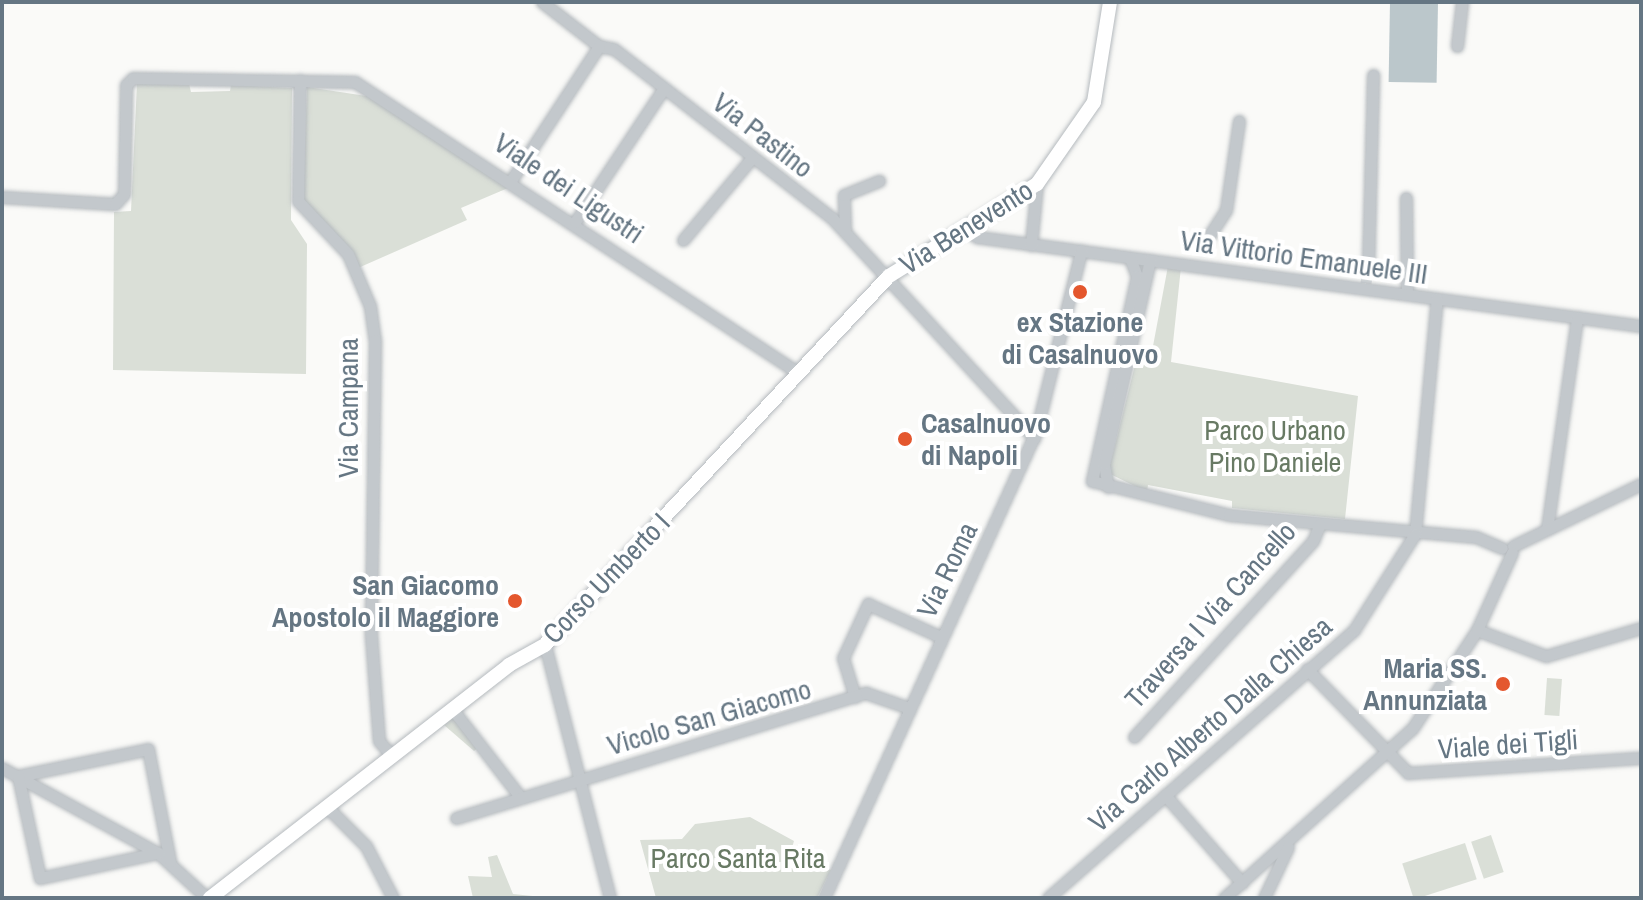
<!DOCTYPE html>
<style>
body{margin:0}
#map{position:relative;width:1643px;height:900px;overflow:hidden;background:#fafaf8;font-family:"Archivo Narrow",sans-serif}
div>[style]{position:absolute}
.green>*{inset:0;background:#dadfd7;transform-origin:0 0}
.water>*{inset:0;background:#bbc7cb;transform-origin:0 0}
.minor-tunnel>*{height:11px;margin-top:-5.5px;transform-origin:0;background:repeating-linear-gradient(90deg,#d5d9db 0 11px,transparent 0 16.5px)}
.roads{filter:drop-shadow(0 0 2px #b5babe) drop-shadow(0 0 2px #b5babe)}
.minor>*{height:11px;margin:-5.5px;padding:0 5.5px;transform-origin:5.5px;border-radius:5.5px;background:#c3c8cc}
.major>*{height:14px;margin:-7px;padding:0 7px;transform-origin:7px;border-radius:7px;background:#fff}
.dots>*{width:22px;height:22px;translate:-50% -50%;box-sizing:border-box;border:4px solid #fff;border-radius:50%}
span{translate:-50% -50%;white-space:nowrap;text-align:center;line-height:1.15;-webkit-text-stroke:8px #fff;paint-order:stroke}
.street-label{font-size:28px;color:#657683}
.poi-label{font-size:28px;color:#657683;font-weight:700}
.left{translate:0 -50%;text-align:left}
.right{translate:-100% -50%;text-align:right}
.park-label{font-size:28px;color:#687a64}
.frame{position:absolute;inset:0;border:4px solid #657683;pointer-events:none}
</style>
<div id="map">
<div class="green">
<i style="clip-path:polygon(137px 84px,189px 84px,191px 92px,230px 91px,231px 85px,292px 88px,291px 220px,307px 244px,306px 374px,113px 370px,114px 212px,131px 211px)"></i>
<i style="clip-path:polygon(307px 87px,373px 97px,508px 188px,461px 208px,467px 220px,358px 268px,303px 200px)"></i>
<i style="clip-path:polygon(1168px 266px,1181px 267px,1171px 362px,1358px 396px,1345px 519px,1232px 508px,1232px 501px,1148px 485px,1147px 492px,1108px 473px,1138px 353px,1153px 346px)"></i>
<i style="left:1547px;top:678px;width:15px;height:37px;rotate:4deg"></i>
<i style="clip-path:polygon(456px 716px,481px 746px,474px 751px,444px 725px)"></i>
<i style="clip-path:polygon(750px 817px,794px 841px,791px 851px,831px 870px,817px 898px,656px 898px,640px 840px,682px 839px,695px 824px)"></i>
<i style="left:1491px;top:835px;width:39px;height:21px;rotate:71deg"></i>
<i style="left:1465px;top:843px;width:38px;height:66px;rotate:72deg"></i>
<i style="clip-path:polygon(497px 855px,513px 894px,552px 898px,473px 898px,468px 876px,492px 877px,488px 857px)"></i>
</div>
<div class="water">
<i style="left:1390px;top:2px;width:48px;height:80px;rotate:1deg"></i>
</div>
<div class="minor-tunnel">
<i style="left:1366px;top:283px;width:14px;rotate:-82deg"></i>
</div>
<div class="roads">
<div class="minor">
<i style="left:542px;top:2px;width:72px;rotate:37.7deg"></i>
<i style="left:599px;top:46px;width:15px;rotate:11deg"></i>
<i style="left:614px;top:49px;width:276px;rotate:37.8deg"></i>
<i style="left:832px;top:218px;width:299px;rotate:47.4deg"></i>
<i style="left:1457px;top:46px;width:44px;rotate:-83.5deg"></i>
<i style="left:300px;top:80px;width:121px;rotate:90.9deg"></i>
<i style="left:298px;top:201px;width:73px;rotate:46.7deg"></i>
<i style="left:348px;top:254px;width:56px;rotate:67.1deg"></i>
<i style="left:370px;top:306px;width:34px;rotate:82deg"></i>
<i style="left:375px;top:340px;width:295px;rotate:90.8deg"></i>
<i style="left:371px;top:635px;width:106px;rotate:85.7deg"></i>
<i style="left:379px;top:741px;width:20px;rotate:49deg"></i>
<i style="left:512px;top:179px;width:159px;rotate:-56.8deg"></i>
<i style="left:2px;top:197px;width:113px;rotate:3.5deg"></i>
<i style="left:115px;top:204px;width:13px;rotate:-48deg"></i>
<i style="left:124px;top:194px;width:109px;rotate:-88.9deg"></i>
<i style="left:126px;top:85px;width:10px;rotate:-45deg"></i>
<i style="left:133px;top:78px;width:222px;rotate:1deg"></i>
<i style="left:355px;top:82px;width:529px;rotate:33.27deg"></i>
<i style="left:1406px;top:198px;width:95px;rotate:89.4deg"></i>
<i style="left:575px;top:222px;width:161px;rotate:-56.4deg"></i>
<i style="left:963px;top:228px;width:17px;rotate:33deg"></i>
<i style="left:977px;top:237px;width:670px;rotate:7.63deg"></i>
<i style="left:845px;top:231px;width:36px;rotate:-92deg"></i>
<i style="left:844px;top:195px;width:38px;rotate:-22deg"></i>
<i style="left:683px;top:240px;width:106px;rotate:-50deg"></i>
<i style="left:1031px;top:245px;width:61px;rotate:-84.4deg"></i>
<i style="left:1202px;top:247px;width:44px;rotate:-57deg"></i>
<i style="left:1226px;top:210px;width:90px;rotate:-81.7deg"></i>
<i style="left:1130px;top:258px;width:19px;rotate:69deg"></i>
<i style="left:1137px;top:276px;width:210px;rotate:102.4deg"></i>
<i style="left:1092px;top:481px;width:141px;rotate:13.9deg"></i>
<i style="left:1229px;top:515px;width:248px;rotate:5.1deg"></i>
<i style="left:1476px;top:537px;width:28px;rotate:23deg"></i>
<i style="left:1368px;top:269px;width:194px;rotate:-88.5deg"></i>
<i style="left:1108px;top:487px;width:23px;rotate:-100deg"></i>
<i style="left:1104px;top:464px;width:209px;rotate:-77.3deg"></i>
<i style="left:1547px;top:529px;width:214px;rotate:-81.9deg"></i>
<i style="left:1415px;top:534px;width:236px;rotate:-84.7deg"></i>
<i style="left:1513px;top:546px;width:142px;rotate:-25.8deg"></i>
<i style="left:1477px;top:630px;width:74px;rotate:20.6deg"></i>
<i style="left:1546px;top:656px;width:99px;rotate:-16.4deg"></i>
<i style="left:545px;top:645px;width:261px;rotate:75.6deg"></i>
<i style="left:1307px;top:669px;width:145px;rotate:45.8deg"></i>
<i style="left:1408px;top:773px;width:233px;rotate:-3.7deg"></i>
<i style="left:855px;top:697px;width:41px;rotate:-107.1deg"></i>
<i style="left:843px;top:658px;width:60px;rotate:-65.2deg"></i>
<i style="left:868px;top:604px;width:80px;rotate:24.3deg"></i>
<i style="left:453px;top:710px;width:111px;rotate:52.3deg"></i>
<i style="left:1134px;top:737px;width:265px;rotate:-47.6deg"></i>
<i style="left:1313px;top:541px;width:18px;rotate:-68deg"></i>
<i style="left:2px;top:768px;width:178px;rotate:28.6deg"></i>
<i style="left:158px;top:853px;width:67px;rotate:42.6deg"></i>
<i style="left:18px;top:776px;width:133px;rotate:-11.7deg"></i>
<i style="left:148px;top:749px;width:114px;rotate:78.9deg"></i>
<i style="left:18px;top:776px;width:104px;rotate:77.8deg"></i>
<i style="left:40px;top:878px;width:121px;rotate:-12deg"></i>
<i style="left:1165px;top:795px;width:117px;rotate:48.8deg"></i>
<i style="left:327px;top:807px;width:55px;rotate:45deg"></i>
<i style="left:366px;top:846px;width:59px;rotate:62.6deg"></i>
<i style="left:456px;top:818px;width:429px;rotate:-17deg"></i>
<i style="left:866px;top:693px;width:46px;rotate:19.2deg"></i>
<i style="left:824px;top:898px;width:512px;rotate:-65.54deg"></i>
<i style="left:1036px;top:432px;width:187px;rotate:-76deg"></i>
<i style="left:1048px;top:898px;width:407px;rotate:-41.2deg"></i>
<i style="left:1354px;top:630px;width:114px;rotate:-57.6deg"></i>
<i style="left:1224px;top:898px;width:253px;rotate:-42deg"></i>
<i style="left:1412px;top:729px;width:118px;rotate:-56.7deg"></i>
<i style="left:1477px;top:630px;width:85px;rotate:-65.6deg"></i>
<i style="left:1264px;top:898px;width:56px;rotate:-64.8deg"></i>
</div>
<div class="major">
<i style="left:210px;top:898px;width:379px;rotate:-37.9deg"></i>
<i style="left:509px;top:665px;width:41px;rotate:-29.1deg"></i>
<i style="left:545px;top:645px;width:504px;rotate:-47.01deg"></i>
<i style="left:889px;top:276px;width:174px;rotate:-31.9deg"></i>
<i style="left:1037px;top:184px;width:100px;rotate:-55.2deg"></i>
<i style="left:1094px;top:102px;width:101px;rotate:-80.9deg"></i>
</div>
</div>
<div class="dots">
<i style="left:1080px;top:292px;background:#e4572e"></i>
<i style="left:905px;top:439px;background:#e4572e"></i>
<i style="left:515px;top:601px;background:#e4572e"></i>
<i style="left:1503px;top:684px;background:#e4572e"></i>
</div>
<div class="street-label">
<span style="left:763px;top:135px;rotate:38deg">Via Pastino</span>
<span style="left:569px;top:188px;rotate:34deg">Viale dei Ligustri</span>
<span style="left:966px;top:227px;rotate:-32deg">Via Benevento</span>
<span style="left:1304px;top:257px;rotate:8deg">Via Vittorio Emanuele III</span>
<span style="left:348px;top:408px;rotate:-90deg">Via Campana</span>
<span style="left:947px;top:570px;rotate:-64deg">Via Roma</span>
<span style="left:606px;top:578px;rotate:-46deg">Corso Umberto I</span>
<span style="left:1210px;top:615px;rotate:-48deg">Traversa I Via Cancello</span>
<span style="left:709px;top:717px;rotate:-16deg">Vicolo San Giacomo</span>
<span style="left:1210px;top:724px;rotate:-41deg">Via Carlo Alberto Dalla Chiesa</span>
<span style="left:1508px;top:744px;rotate:-4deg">Viale dei Tigli</span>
</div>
<div class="poi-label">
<span style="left:1080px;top:338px">ex Stazione<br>di Casalnuovo</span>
<span class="left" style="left:921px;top:439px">Casalnuovo<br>di Napoli</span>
<span class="right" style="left:499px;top:601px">San Giacomo<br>Apostolo il Maggiore</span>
<span class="right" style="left:1487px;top:684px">Maria SS.<br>Annunziata</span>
</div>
<div class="park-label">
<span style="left:1275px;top:446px">Parco Urbano<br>Pino Daniele</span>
<span style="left:738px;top:858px">Parco Santa Rita</span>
</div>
<div class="frame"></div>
</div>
